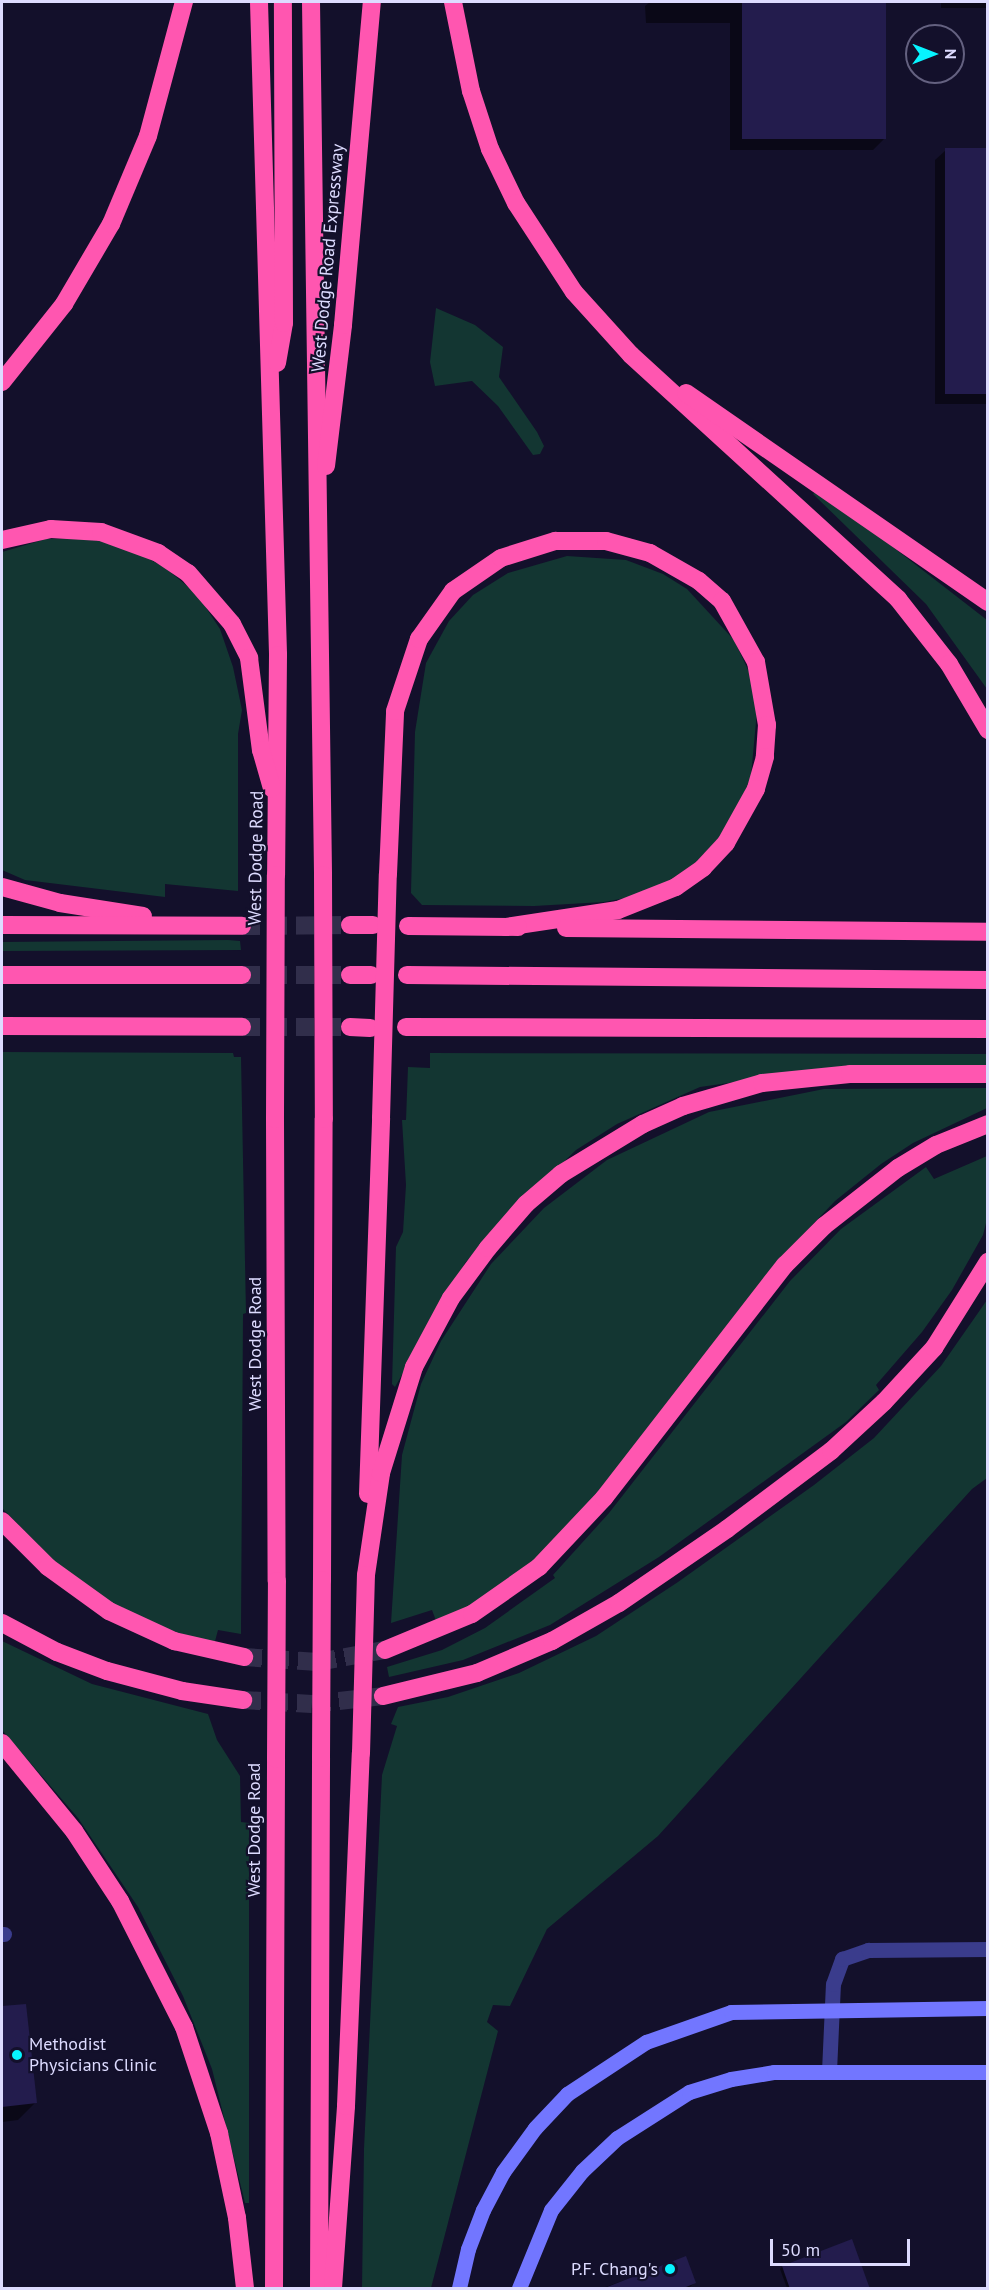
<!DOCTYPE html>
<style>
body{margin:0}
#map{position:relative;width:989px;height:2290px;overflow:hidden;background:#13102b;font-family:"PT Sans",sans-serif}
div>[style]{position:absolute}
.green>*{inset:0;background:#133632}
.shadow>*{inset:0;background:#0007;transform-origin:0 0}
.building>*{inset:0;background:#231c4d;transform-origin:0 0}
.motorway-tunnel>*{height:18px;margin-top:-9px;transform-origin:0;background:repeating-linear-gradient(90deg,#312e4b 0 18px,transparent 0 27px)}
.minor>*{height:15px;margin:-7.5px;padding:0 7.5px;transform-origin:7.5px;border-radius:7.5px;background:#3a3c8c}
.secondary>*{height:15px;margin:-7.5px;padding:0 7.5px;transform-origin:7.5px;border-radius:7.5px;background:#7276ff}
.motorway>*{height:18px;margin:-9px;padding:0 9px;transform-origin:9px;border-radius:9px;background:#ff56b0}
.motorway-bridge>*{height:18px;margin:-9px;padding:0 9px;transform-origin:9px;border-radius:9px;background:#ff56b0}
.dots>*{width:16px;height:16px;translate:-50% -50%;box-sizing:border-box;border:3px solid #13102b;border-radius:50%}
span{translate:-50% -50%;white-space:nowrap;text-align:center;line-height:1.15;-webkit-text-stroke:4.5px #13102b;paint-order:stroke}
.street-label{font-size:18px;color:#dddbff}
.poi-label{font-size:18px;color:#dddbff}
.left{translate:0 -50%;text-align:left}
.right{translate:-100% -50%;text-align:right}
.frame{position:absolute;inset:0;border:3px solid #dddbff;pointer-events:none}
.north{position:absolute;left:905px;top:24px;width:60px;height:60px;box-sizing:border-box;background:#13102b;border:2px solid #646180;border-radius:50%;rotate:90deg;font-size:16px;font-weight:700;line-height:24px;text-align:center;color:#dddbff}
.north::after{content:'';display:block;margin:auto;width:21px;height:27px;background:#07f4ff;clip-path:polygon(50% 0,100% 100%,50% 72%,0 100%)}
.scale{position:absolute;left:770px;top:2239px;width:140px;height:27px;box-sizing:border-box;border:3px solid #dddbff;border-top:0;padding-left:8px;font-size:18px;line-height:21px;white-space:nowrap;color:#dddbff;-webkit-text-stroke:4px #13102b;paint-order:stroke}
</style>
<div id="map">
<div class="green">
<i style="clip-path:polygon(436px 308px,475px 325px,503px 347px,499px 377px,537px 432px,544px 446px,540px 454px,533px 455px,498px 406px,472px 381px,435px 386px,430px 362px)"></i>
<i style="clip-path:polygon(818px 489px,987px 620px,987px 689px,926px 604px,813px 494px)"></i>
<i style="clip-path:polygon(90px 538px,131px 549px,164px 567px,197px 594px,220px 629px,233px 667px,242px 710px,238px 734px,238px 891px,165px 884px,165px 897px,25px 880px,2px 870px,2px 552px,46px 539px)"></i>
<i style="clip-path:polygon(567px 556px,626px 560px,663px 574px,687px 589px,734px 640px,750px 674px,757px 711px,751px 776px,738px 809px,717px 840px,695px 863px,664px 884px,636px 896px,604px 902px,534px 906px,422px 905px,411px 893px,415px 732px,426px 663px,449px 621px,473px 595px,508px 573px)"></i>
<i style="clip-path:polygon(228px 940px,240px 941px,241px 950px,2px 951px,2px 942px)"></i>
<i style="clip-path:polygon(2px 1052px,233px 1053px,234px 1057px,241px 1057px,246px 1313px,243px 1314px,241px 1630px,241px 1634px,218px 1630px,214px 1645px,130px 1616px,68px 1575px,2px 1508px)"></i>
<i style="clip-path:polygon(430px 1053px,987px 1054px,987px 1067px,764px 1078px,700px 1087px,617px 1124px,576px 1150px,493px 1230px,465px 1263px,395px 1387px,392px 1384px,396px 1247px,403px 1232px,406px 1185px,402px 1120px,406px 1120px,408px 1067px,430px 1068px)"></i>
<i style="clip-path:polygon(987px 1088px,987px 1108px,913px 1143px,881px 1164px,835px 1201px,777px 1262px,619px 1467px,536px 1564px,438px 1626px,432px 1610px,391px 1623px,402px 1455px,421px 1384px,441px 1341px,491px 1264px,544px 1208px,607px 1160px,709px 1112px,824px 1089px)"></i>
<i style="clip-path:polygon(987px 1156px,987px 1219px,983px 1235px,952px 1290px,922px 1332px,876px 1385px,879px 1390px,846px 1422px,659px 1557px,550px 1625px,463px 1660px,389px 1677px,387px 1667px,442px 1650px,485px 1628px,555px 1578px,553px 1575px,609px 1513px,790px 1281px,841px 1229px,926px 1167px,934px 1179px)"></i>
<i style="clip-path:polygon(987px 1300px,987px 1478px,972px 1489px,658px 1836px,547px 1929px,510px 2006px,493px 2005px,487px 2022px,498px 2031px,431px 2288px,362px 2288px,364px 2149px,382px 1775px,397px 1726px,391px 1724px,398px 1707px,448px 1697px,519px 1673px,596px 1636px,678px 1582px,814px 1485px,874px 1438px,941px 1366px)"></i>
<i style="clip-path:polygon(2px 1641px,92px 1684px,208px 1714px,217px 1740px,240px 1776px,241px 1822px,249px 1823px,249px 2203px,245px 2203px,212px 2069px,183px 1996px,138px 1907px,78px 1818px,2px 1730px)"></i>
</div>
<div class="shadow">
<i style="clip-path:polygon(650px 2px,885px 2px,884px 139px,873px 150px,730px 150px,730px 23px,646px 23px,645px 6px)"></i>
<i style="left:941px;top:2px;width:47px;height:6px"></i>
<i style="clip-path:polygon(946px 150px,988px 150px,988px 404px,935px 404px,935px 160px)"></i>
<i style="clip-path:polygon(25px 2005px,36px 2102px,18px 2120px,2px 2122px,2px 2008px)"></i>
<i style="clip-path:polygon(685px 2258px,694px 2283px,689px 2288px,603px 2288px)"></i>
<i style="clip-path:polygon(782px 2267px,869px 2288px,787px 2288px,780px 2269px)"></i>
</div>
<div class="building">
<i style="left:742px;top:2px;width:144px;height:137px"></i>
<i style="left:945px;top:148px;width:42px;height:246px"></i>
<i style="clip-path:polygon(26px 2004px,37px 2103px,2px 2107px,2px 2006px)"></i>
<i style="clip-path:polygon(852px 2239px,870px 2289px,790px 2289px,782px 2266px)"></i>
<i style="clip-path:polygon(686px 2256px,696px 2283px,681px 2289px,602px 2289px)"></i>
</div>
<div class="motorway-tunnel">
<i style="left:242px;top:926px;width:108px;rotate:-0.5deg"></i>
<i style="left:242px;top:975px;width:108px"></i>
<i style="left:242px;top:1027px;width:108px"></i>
<i style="left:244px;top:1657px;width:74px;rotate:3.9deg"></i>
<i style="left:318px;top:1662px;width:68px;rotate:-10.2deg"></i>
<i style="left:243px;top:1700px;width:69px;rotate:3.3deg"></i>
<i style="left:312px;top:1704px;width:71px;rotate:-6.4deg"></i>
</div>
<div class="minor">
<i style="left:2px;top:1934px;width:2px"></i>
<i style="left:829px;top:2071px;width:87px;rotate:-87.4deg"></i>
<i style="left:833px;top:1984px;width:27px;rotate:-70deg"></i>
<i style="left:842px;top:1959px;width:28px;rotate:-19deg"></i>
<i style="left:868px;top:1950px;width:120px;rotate:-0.5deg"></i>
</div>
<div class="secondary">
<i style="left:459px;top:2288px;width:40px;rotate:-77deg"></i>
<i style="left:468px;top:2249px;width:42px;rotate:-69deg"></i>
<i style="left:483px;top:2210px;width:43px;rotate:-62.2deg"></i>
<i style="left:503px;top:2172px;width:54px;rotate:-54deg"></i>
<i style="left:535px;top:2128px;width:47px;rotate:-46.7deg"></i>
<i style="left:567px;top:2094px;width:95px;rotate:-33.4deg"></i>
<i style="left:646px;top:2042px;width:90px;rotate:-19.4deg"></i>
<i style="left:731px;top:2012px;width:257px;rotate:-0.9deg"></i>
<i style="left:519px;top:2288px;width:84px;rotate:-67.7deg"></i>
<i style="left:551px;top:2210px;width:50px;rotate:-51.5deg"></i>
<i style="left:582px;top:2171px;width:48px;rotate:-43.3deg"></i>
<i style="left:617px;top:2138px;width:85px;rotate:-32.6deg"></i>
<i style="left:689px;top:2092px;width:44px;rotate:-17.2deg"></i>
<i style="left:731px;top:2079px;width:44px;rotate:-9.2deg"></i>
<i style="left:774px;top:2072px;width:214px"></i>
</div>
<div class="motorway">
<i style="left:259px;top:2px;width:653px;rotate:88.33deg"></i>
<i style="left:278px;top:655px;width:220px;rotate:90.5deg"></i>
<i style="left:311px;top:2px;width:873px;rotate:89.21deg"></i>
<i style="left:453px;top:2px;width:91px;rotate:78.6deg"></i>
<i style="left:471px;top:91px;width:61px;rotate:71.9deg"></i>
<i style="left:490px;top:149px;width:60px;rotate:64.3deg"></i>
<i style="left:516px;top:203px;width:106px;rotate:56.9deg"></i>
<i style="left:574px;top:292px;width:85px;rotate:47.9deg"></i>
<i style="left:631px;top:355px;width:362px;rotate:42.4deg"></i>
<i style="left:898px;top:599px;width:83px;rotate:51.9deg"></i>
<i style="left:949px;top:664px;width:77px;rotate:59.4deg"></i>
<i style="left:277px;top:363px;width:41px;rotate:-80.1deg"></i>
<i style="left:284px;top:323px;width:321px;rotate:-90.2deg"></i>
<i style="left:2px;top:382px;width:100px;rotate:-51.5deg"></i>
<i style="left:64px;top:304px;width:93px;rotate:-59.6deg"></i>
<i style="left:111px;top:224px;width:95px;rotate:-67.2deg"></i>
<i style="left:148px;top:136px;width:139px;rotate:-75deg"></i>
<i style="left:686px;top:393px;width:367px;rotate:34.7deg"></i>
<i style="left:326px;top:466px;width:142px;rotate:-83.1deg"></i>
<i style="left:343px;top:325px;width:324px;rotate:-84.9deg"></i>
<i style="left:2px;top:540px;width:50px;rotate:-12.7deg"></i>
<i style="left:51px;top:529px;width:50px;rotate:3.4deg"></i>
<i style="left:101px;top:532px;width:61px;rotate:20.2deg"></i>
<i style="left:158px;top:553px;width:36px;rotate:34deg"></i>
<i style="left:188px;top:573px;width:67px;rotate:49.2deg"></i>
<i style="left:232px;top:624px;width:38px;rotate:63deg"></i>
<i style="left:249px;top:658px;width:93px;rotate:82.6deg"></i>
<i style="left:261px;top:750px;width:40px;rotate:74deg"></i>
<i style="left:388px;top:874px;width:163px;rotate:-87.5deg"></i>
<i style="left:395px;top:711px;width:76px;rotate:-71.6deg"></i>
<i style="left:419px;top:639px;width:59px;rotate:-54.7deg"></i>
<i style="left:453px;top:591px;width:58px;rotate:-34.5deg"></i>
<i style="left:501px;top:558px;width:57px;rotate:-17.5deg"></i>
<i style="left:555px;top:541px;width:51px"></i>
<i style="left:606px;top:541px;width:46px;rotate:15.3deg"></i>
<i style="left:650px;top:553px;width:56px;rotate:29.7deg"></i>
<i style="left:699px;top:581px;width:30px;rotate:41deg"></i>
<i style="left:722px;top:601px;width:70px;rotate:60.9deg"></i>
<i style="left:756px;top:662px;width:64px;rotate:80.1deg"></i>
<i style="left:767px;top:725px;width:32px;rotate:94deg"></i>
<i style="left:765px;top:757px;width:33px;rotate:106deg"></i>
<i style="left:756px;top:789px;width:62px;rotate:119.1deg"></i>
<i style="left:726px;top:843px;width:34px;rotate:133deg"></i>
<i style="left:703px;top:868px;width:33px;rotate:145deg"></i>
<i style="left:676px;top:887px;width:62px;rotate:158.4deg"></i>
<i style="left:618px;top:910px;width:114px;rotate:171.4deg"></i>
<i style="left:2px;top:887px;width:60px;rotate:15.4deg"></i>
<i style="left:60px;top:903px;width:84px;rotate:8.9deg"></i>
<i style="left:2px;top:925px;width:240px;rotate:0.2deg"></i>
<i style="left:350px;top:925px;width:23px"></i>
<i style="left:408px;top:926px;width:110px;rotate:0.5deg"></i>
<i style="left:566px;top:928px;width:422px;rotate:0.5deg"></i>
<i style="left:2px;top:975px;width:240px"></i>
<i style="left:350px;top:975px;width:21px"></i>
<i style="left:407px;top:975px;width:581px;rotate:0.49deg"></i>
<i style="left:2px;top:1026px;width:240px;rotate:0.2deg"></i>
<i style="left:350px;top:1027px;width:20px;rotate:3deg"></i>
<i style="left:406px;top:1027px;width:582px;rotate:0.2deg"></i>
<i style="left:275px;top:1119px;width:462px;rotate:89.8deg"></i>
<i style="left:368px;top:1494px;width:376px;rotate:-88deg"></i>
<i style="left:2px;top:1521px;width:65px;rotate:45deg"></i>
<i style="left:48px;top:1567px;width:75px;rotate:35.8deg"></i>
<i style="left:109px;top:1611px;width:72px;rotate:24.8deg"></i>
<i style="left:174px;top:1641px;width:72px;rotate:12.9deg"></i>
<i style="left:366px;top:1575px;width:103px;rotate:-81.6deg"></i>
<i style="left:381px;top:1473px;width:111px;rotate:-72.7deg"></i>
<i style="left:414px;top:1367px;width:78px;rotate:-61.8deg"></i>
<i style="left:451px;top:1298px;width:62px;rotate:-53.5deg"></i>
<i style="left:488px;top:1248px;width:58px;rotate:-49.2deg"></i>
<i style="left:526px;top:1204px;width:46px;rotate:-40.6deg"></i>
<i style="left:561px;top:1174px;width:96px;rotate:-31.4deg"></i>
<i style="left:643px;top:1124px;width:44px;rotate:-24.2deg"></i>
<i style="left:683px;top:1106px;width:82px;rotate:-16.2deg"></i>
<i style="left:762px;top:1083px;width:88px;rotate:-5.8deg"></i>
<i style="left:850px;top:1074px;width:138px"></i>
<i style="left:322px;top:1580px;width:461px;rotate:-89.8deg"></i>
<i style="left:2px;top:1623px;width:62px;rotate:27.8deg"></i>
<i style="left:57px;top:1652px;width:53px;rotate:20.8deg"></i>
<i style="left:107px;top:1671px;width:78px;rotate:14.9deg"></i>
<i style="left:182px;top:1691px;width:62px;rotate:8.4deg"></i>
<i style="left:385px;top:1650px;width:94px;rotate:-22.5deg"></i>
<i style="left:472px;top:1614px;width:82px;rotate:-35deg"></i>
<i style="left:539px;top:1567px;width:95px;rotate:-46.7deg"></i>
<i style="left:604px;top:1498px;width:295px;rotate:-52.2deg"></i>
<i style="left:785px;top:1265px;width:55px;rotate:-45deg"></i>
<i style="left:824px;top:1226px;width:94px;rotate:-38.1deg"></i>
<i style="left:898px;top:1168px;width:44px;rotate:-31.2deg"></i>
<i style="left:936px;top:1145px;width:56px;rotate:-22deg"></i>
<i style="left:383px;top:1696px;width:97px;rotate:-13.7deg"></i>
<i style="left:477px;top:1673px;width:82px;rotate:-23.1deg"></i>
<i style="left:552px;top:1641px;width:77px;rotate:-29.6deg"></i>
<i style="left:619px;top:1603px;width:131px;rotate:-34.4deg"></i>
<i style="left:727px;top:1529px;width:130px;rotate:-36.9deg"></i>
<i style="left:831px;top:1451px;width:72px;rotate:-42.8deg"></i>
<i style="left:884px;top:1402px;width:74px;rotate:-47.2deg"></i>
<i style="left:934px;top:1348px;width:102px;rotate:-57.9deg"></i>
<i style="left:2px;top:1743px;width:114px;rotate:50.7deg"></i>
<i style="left:74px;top:1831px;width:84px;rotate:56.7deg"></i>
<i style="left:120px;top:1901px;width:141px;rotate:63.1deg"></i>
<i style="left:184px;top:2027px;width:112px;rotate:71.7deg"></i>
<i style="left:219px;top:2133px;width:87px;rotate:78deg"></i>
<i style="left:237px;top:2218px;width:70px;rotate:83.5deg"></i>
<i style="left:274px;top:2288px;width:529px;rotate:-89.78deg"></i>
<i style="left:319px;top:2288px;width:530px;rotate:-89.78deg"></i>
<i style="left:333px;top:2288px;width:182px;rotate:-85.9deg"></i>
<i style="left:346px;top:2106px;width:353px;rotate:-87.6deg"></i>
</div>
<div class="motorway-bridge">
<i style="left:323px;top:875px;width:244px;rotate:89.8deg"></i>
<i style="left:381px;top:1118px;width:244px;rotate:-88.4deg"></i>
<i style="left:275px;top:1119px;width:244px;rotate:-89.8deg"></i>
<i style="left:361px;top:1753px;width:178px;rotate:-88.4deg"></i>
<i style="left:321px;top:1758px;width:178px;rotate:-89.7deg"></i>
<i style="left:276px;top:1759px;width:178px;rotate:-89.7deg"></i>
</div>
<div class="dots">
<i style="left:17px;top:2055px;background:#07f4ff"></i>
<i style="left:670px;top:2269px;background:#07f4ff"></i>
</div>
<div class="street-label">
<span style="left:328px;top:258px;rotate:-85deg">West Dodge Road Expressway</span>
<span style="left:256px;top:858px;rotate:-89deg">West Dodge Road</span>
<span style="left:255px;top:1344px;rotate:-90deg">West Dodge Road</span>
<span style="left:254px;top:1830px;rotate:-90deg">West Dodge Road</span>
</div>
<div class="poi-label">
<span class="left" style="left:29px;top:2055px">Methodist<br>Physicians Clinic</span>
<span class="right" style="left:658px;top:2269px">P.F. Chang's</span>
</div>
<div class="frame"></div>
<div class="north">N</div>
<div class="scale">50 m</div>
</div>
